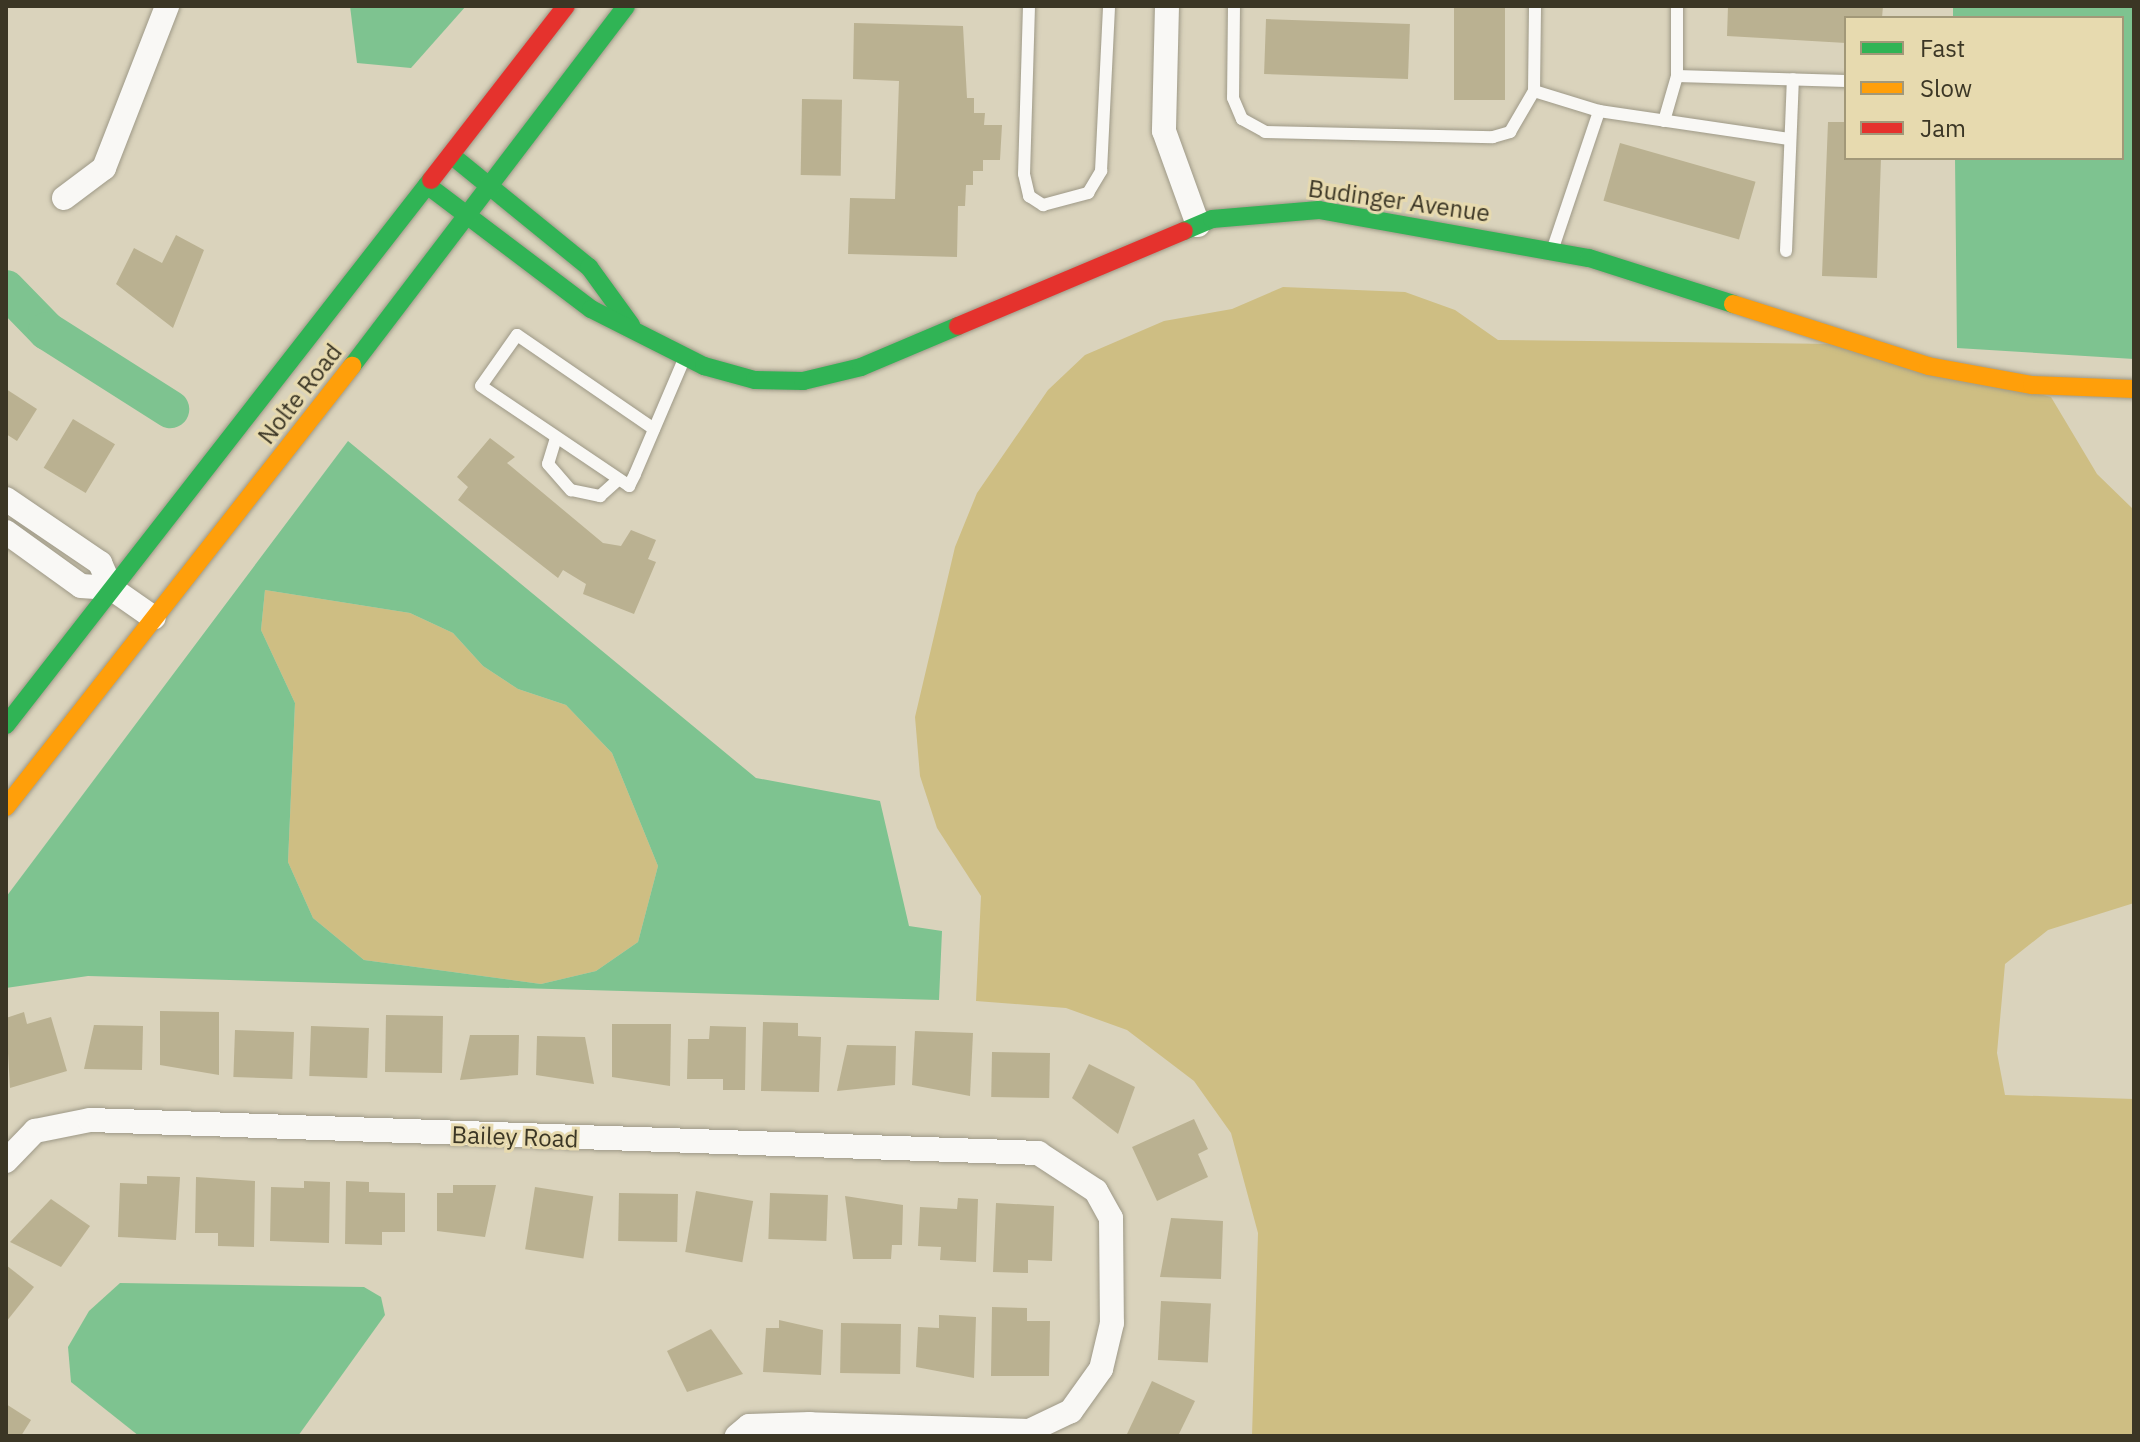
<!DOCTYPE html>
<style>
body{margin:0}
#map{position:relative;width:2140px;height:1442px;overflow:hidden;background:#dad3bc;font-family:"IBM Plex Sans",sans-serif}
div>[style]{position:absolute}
.green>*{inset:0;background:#cebe83}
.water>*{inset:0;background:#7ec390}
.river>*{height:38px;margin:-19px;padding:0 19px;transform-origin:19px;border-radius:19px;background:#7ec390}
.building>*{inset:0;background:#bab191;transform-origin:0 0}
.roads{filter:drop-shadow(0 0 2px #9e9987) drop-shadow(0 0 2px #9e9987)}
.lane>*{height:12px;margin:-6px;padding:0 6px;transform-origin:6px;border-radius:6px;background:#f9f8f5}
.street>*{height:24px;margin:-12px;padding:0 12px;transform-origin:12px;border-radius:12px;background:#f9f8f5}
.fast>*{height:18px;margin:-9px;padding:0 9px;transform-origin:9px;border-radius:9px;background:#30b455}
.slow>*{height:18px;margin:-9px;padding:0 9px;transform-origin:9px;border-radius:9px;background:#ff9f0a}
.jam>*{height:18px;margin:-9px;padding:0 9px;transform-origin:9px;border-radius:9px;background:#e5322d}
span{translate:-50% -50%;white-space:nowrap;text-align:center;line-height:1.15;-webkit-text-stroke:6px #e7daaf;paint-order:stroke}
.street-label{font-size:24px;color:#3b3625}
.frame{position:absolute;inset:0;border:8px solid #3b3625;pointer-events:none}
.legend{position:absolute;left:1844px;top:16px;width:280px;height:144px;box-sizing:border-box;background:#e7daaf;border:2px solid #a29878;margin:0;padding:10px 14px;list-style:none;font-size:24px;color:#3b3625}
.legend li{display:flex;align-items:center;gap:16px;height:40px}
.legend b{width:40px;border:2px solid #a29878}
</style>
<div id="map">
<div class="green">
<i style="clip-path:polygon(1283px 287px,1405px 292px,1455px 310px,1498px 340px,1835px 344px,2051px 397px,2097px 474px,2134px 510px,2134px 903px,2048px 930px,2005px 964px,1997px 1053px,2005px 1095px,2134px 1099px,2134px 1436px,1252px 1436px,1258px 1233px,1231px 1133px,1194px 1081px,1127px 1030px,1066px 1008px,976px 1001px,981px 896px,937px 828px,920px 776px,915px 717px,955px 547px,977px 493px,1048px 390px,1085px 355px,1164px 321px,1232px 309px)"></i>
<i style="clip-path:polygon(265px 590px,410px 613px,453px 633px,483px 666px,518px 689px,566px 705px,612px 753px,658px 866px,638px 942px,596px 971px,541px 984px,364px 960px,313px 918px,288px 862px,295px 703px,261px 630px)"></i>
</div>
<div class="water">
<i style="clip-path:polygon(350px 6px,466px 6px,411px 68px,357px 63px)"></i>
<i style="clip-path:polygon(1953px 6px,2134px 6px,2134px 359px,1957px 348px,1955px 158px,2122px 158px,2122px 18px,1953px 18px)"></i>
<i style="clip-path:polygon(evenodd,348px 441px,756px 778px,880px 801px,909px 926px,942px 931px,939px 1000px,88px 976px,6px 988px,6px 897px,348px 441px,265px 590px,410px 613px,453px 633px,483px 666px,518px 689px,566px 705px,612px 753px,658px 866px,638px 942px,596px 971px,541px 984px,364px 960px,313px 918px,288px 862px,295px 703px,261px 630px,265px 590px)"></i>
<i style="clip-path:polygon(120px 1283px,364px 1287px,381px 1297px,385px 1315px,298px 1436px,139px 1436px,71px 1382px,68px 1347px,89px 1311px)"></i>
</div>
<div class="river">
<i style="left:6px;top:289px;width:59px;rotate:45.7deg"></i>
<i style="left:47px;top:331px;width:146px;rotate:32.4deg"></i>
</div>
<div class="building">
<i style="left:1454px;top:6px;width:51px;height:94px"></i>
<i style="clip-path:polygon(1728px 6px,1883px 6px,1882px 18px,1846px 18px,1846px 43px,1727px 36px)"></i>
<i style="left:1266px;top:19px;width:144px;height:55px;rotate:2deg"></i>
<i style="clip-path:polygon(854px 23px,963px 26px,967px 98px,974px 98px,974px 113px,985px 113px,984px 125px,1002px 125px,1000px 160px,983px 160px,983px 171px,973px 171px,973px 185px,966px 185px,965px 206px,958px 206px,957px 257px,848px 254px,850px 198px,895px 199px,899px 81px,853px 79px)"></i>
<i style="left:802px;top:99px;width:40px;height:76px;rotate:1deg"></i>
<i style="clip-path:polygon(1828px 122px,1846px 122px,1846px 158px,1881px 158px,1877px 278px,1822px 276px)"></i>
<i style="left:1620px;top:143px;width:141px;height:60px;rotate:16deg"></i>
<i style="clip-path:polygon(176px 235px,204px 250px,173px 328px,116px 284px,134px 248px,162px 263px)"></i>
<i style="clip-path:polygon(6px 389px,37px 409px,17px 441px,6px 434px)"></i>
<i style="left:73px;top:419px;width:49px;height:57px;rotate:31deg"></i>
<i style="clip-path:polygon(490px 438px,515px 457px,507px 463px,603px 543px,621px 546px,631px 530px,656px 540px,648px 559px,656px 562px,634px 614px,583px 594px,586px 584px,563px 570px,558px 578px,458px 500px,468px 487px,457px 477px)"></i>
<i style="clip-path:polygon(160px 1011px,219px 1012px,219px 1075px,160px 1065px)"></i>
<i style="clip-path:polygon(24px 1012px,27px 1024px,51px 1017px,67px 1071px,10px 1088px,6px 1018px)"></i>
<i style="left:386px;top:1015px;width:57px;height:57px;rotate:1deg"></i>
<i style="clip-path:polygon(763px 1022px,798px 1023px,798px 1036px,821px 1037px,819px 1092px,761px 1091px)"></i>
<i style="clip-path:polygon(612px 1024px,671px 1024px,670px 1086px,612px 1077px)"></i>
<i style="clip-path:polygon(94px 1025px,143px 1026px,142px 1070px,84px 1069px)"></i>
<i style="left:311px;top:1026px;width:58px;height:50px;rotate:2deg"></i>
<i style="clip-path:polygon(710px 1026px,746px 1027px,745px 1090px,723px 1090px,723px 1079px,687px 1079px,688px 1039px,709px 1039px)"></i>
<i style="left:235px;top:1030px;width:59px;height:47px;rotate:2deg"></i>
<i style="clip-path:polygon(915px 1031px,973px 1033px,970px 1096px,912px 1085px)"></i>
<i style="clip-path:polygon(470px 1035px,519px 1035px,518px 1075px,460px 1080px)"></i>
<i style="clip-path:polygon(537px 1036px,585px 1037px,594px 1084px,536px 1075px)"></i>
<i style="clip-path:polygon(847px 1045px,896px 1046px,895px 1085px,837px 1091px)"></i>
<i style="left:992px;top:1052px;width:58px;height:45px;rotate:1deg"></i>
<i style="clip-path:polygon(1089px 1064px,1135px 1087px,1118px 1134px,1072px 1098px)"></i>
<i style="clip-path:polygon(1194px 1119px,1208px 1149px,1198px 1154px,1208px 1177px,1157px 1201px,1132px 1147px)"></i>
<i style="clip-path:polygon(147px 1176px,180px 1177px,176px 1240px,118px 1237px,120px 1183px,147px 1184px)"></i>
<i style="clip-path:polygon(196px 1177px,255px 1181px,254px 1247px,218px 1246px,218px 1233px,195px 1233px)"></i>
<i style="clip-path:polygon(304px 1181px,330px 1182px,329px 1243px,270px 1241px,271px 1187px,304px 1188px)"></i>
<i style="clip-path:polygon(346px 1181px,369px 1182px,369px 1192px,405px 1193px,405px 1232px,382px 1232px,382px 1245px,345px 1244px)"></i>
<i style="clip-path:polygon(453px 1185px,496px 1185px,485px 1237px,437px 1231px,437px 1193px,453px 1193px)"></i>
<i style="left:535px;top:1187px;width:59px;height:63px;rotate:9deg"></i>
<i style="left:696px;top:1191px;width:58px;height:62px;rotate:10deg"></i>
<i style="left:619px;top:1193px;width:59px;height:48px;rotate:1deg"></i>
<i style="left:770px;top:1193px;width:58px;height:46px;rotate:2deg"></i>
<i style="clip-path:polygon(845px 1196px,903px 1205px,902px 1245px,892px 1245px,891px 1259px,853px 1259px)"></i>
<i style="clip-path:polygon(958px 1198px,978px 1199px,976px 1262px,940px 1260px,941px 1247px,918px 1246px,920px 1207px,957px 1209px)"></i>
<i style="clip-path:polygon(51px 1199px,90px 1226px,61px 1267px,10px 1242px)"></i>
<i style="clip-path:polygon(996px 1203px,1054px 1206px,1052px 1261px,1028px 1260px,1028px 1273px,993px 1272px)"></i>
<i style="clip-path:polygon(1171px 1218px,1223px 1221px,1221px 1279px,1160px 1277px)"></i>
<i style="clip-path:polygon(6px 1265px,34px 1287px,6px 1322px)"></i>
<i style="left:1161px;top:1301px;width:50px;height:59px;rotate:3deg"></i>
<i style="clip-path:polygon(992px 1307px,1027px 1308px,1027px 1321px,1050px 1321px,1049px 1376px,991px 1376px)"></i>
<i style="clip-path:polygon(939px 1315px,976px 1317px,974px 1378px,916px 1367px,918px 1327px,939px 1328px)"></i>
<i style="clip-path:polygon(779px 1320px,823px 1330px,821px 1375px,763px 1372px,766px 1328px,779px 1328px)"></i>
<i style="left:841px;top:1323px;width:60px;height:50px;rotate:1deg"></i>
<i style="clip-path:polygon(711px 1329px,743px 1374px,687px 1392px,667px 1351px)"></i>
<i style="clip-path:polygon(1152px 1381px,1195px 1401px,1178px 1436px,1127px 1434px)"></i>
<i style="clip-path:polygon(6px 1404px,31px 1420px,21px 1436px,6px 1436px)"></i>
</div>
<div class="roads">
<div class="lane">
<i style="left:1029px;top:6px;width:168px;rotate:91.7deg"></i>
<i style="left:1024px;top:174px;width:23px;rotate:77deg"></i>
<i style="left:1029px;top:196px;width:17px;rotate:33deg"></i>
<i style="left:1043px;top:205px;width:47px;rotate:-14.9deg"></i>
<i style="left:1088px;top:193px;width:26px;rotate:-59deg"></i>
<i style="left:1101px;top:171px;width:165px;rotate:-87.2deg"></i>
<i style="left:1234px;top:6px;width:92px;rotate:90.6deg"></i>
<i style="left:1233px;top:98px;width:23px;rotate:67deg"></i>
<i style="left:1242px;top:119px;width:26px;rotate:29deg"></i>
<i style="left:1265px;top:132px;width:228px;rotate:1.3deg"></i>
<i style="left:1493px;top:137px;width:18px;rotate:-16deg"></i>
<i style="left:1510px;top:132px;width:48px;rotate:-59.7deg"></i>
<i style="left:1534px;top:91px;width:85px;rotate:-89.3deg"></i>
<i style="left:1677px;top:76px;width:169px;rotate:1.7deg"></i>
<i style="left:1534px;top:91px;width:68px;rotate:17.1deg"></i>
<i style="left:1599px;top:111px;width:192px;rotate:8.4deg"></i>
<i style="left:1664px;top:121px;width:47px;rotate:-73.9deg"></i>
<i style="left:1677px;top:76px;width:70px;rotate:-90deg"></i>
<i style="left:1552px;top:251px;width:148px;rotate:-71.4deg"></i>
<i style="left:1786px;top:251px;width:172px;rotate:-87.7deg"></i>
<i style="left:654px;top:429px;width:166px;rotate:-145.5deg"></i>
<i style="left:517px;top:335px;width:62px;rotate:125.2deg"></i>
<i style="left:481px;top:386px;width:179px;rotate:34deg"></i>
<i style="left:629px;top:486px;width:13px;rotate:-63deg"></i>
<i style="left:635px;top:474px;width:125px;rotate:-66.9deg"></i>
<i style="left:556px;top:438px;width:27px;rotate:107deg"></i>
<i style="left:548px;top:464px;width:35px;rotate:49deg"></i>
<i style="left:571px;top:490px;width:30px;rotate:12deg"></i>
<i style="left:600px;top:496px;width:24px;rotate:-42deg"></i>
</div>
<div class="street">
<i style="left:1167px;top:6px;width:125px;rotate:91.4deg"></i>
<i style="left:1164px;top:131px;width:100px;rotate:70.1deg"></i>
<i style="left:64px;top:198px;width:50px;rotate:-36.9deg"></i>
<i style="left:104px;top:168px;width:174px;rotate:-68.7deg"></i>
<i style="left:6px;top:499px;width:114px;rotate:34.2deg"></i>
<i style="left:100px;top:563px;width:27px;rotate:66deg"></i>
<i style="left:6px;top:532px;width:92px;rotate:35.8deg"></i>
<i style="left:81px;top:586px;width:30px;rotate:4deg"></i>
<i style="left:111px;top:588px;width:52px;rotate:34.9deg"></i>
<i style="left:6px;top:1161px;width:42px;rotate:-46deg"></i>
<i style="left:35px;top:1131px;width:56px;rotate:-11.3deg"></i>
<i style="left:90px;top:1120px;width:949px;rotate:1.99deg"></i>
<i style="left:1038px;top:1153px;width:69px;rotate:33.2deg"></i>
<i style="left:1096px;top:1191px;width:31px;rotate:61deg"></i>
<i style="left:1111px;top:1218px;width:105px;rotate:89.5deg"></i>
<i style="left:1112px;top:1323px;width:47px;rotate:103.4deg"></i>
<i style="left:1101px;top:1369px;width:52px;rotate:125.5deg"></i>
<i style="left:1071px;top:1411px;width:47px;rotate:154.5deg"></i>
<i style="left:1029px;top:1431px;width:219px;rotate:-178.2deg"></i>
<i style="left:810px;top:1424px;width:61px;rotate:178.1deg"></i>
<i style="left:749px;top:1426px;width:16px;rotate:140deg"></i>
</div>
<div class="fast">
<i style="left:451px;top:155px;width:178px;rotate:39.1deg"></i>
<i style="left:589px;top:267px;width:72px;rotate:54.1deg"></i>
<i style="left:427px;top:185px;width:206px;rotate:37.1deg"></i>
<i style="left:591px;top:309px;width:127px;rotate:26.8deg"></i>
<i style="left:704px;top:366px;width:53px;rotate:15.4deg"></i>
<i style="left:755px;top:380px;width:48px;rotate:1.2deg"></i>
<i style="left:803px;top:381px;width:60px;rotate:-13.6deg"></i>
<i style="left:861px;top:367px;width:105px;rotate:-22.9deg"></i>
<i style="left:1184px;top:231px;width:30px;rotate:-23deg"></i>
<i style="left:1212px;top:219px;width:107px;rotate:-4.8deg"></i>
<i style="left:1319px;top:210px;width:274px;rotate:10.1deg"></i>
<i style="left:1589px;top:258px;width:151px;rotate:17.7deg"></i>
<i style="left:352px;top:366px;width:452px;rotate:-52.7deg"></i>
<i style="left:6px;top:725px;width:691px;rotate:-52.05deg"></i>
</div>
<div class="slow">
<i style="left:1733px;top:304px;width:205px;rotate:17.6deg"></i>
<i style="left:1928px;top:366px;width:106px;rotate:10.4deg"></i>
<i style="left:2032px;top:385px;width:102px;rotate:2.2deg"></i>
<i style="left:6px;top:807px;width:561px;rotate:-51.88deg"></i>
</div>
<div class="jam">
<i style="left:431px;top:180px;width:220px;rotate:-52.2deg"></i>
<i style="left:958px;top:326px;width:245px;rotate:-22.8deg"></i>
</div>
</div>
<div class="street-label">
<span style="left:1399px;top:201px;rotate:8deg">Budinger Avenue</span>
<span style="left:300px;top:394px;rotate:-52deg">Nolte Road</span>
<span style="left:515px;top:1137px;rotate:2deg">Bailey Road</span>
</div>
<div class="frame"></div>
<ul class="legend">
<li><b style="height:10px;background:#30b455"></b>Fast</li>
<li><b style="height:10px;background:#ff9f0a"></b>Slow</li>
<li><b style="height:10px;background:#e5322d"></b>Jam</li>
</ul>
</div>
